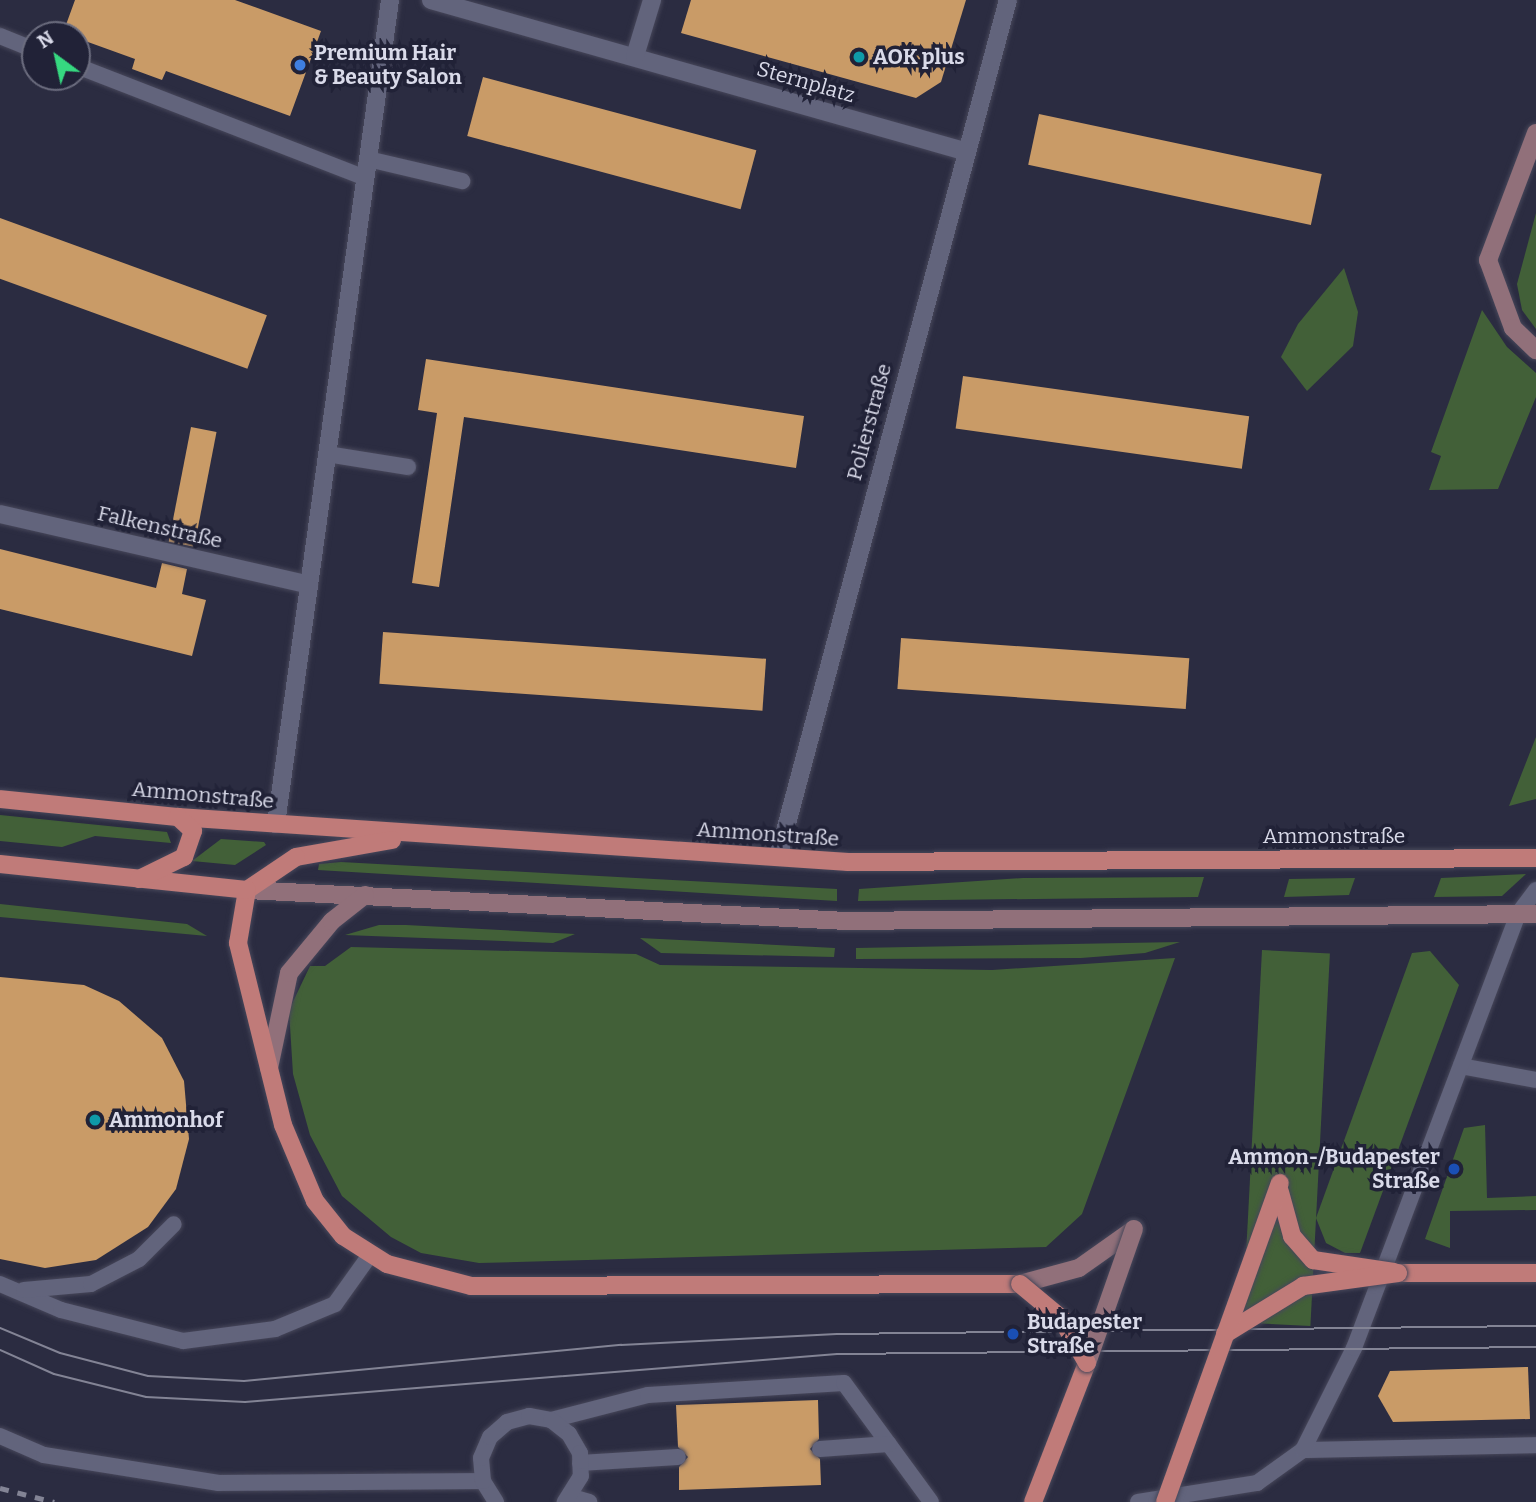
<!DOCTYPE html>
<meta charset="utf-8">
<style>
body{margin:0}
#map{position:relative;width:1536px;height:1502px;overflow:hidden;background:#2b2c41;font-family:Bitter,serif}
div>[style]{position:absolute}
.green>*{inset:0;background:#426038;transform-origin:0 0}
.building>*{inset:0;background:#c99b67;transform-origin:0 0}
.roads{filter:drop-shadow(0 0 2px #47475a) drop-shadow(0 0 2px #47475a)}
.service>*{height:16px;margin:-8px;padding:0 8px;transform-origin:8px;border-radius:8px;background:#62647c}
.minor>*{height:18px;margin:-9px;padding:0 9px;transform-origin:9px;border-radius:9px;background:#62647c}
.secondary>*{height:18px;margin:-9px;padding:0 9px;transform-origin:9px;border-radius:9px;background:#91707a}
.primary>*{height:18px;margin:-9px;padding:0 9px;transform-origin:9px;border-radius:9px;background:#c07b79}
.tram>*{height:2px;margin:-1px;padding:0 1px;transform-origin:1px;border-radius:1px;background:#838495}
.rail>*{height:5px;margin-top:-2.5px;transform-origin:0;background:repeating-linear-gradient(90deg,#838495 0 9px,transparent 0 18px)}
.bridges{filter:drop-shadow(0 0 2px #47475a) drop-shadow(0 0 2px #47475a)}
.secondary-bridge>*{height:18px;margin:-9px;padding:0 9px;transform-origin:9px;border-radius:9px;background:#91707a}
.primary-bridge>*{height:18px;margin:-9px;padding:0 9px;transform-origin:9px;border-radius:9px;background:#c07b79}
.dots>*{width:19px;height:19px;translate:-50% -50%;box-sizing:border-box;border:4px solid #212237;border-radius:50%}
span{translate:-50% -50%;white-space:nowrap;text-align:center;line-height:1.15;-webkit-text-stroke:7px #212237;paint-order:stroke}
.poi-label{font-size:21px;color:#d9dae9;font-weight:700}
.left{translate:0 -50%;text-align:left}
.right{translate:-100% -50%;text-align:right}
.street-label{font-size:21px;color:#d9dae9}
.north{position:absolute;left:21px;top:21px;width:70px;height:70px;box-sizing:border-box;background:#212237;border:2px solid #6b6c7e;border-radius:50%;rotate:327deg;font-size:19px;font-weight:700;line-height:28px;text-align:center;color:#d9dae9}
.north::after{content:'';display:block;margin:auto;width:24px;height:32px;background:#36d880;clip-path:polygon(50% 0,100% 100%,50% 72%,0 100%)}
</style>
<div id="map">
<div class="green">
<i style="clip-path:polygon(1536px 213px,1536px 329px,1522px 310px,1517px 284px)"></i>
<i style="clip-path:polygon(1344px 268px,1358px 312px,1353px 346px,1307px 391px,1281px 357px,1298px 324px)"></i>
<i style="clip-path:polygon(1482px 310px,1507px 347px,1536px 373px,1536px 397px,1498px 489px,1429px 490px,1441px 456px,1431px 452px)"></i>
<i style="clip-path:polygon(1536px 737px,1536px 799px,1509px 806px)"></i>
<i style="clip-path:polygon(0 815px,167px 832px,171px 843px,95px 836px,62px 847px,0 841px)"></i>
<i style="clip-path:polygon(221px 839px,264px 842px,266px 845px,235px 865px,192px 861px)"></i>
<i style="clip-path:polygon(341px 862px,837px 889px,837px 901px,318px 870px,319px 864px)"></i>
<i style="clip-path:polygon(1526px 874px,1502px 896px,1434px 897px,1441px 878px)"></i>
<i style="clip-path:polygon(1204px 877px,1198px 897px,858px 901px,859px 889px,1023px 878px)"></i>
<i style="clip-path:polygon(1355px 878px,1349px 895px,1284px 897px,1289px 879px)"></i>
<i style="clip-path:polygon(0 904px,187px 924px,207px 936px,0 917px)"></i>
<i style="clip-path:polygon(379px 925px,406px 925px,575px 934px,553px 943px,345px 935px)"></i>
<i style="clip-path:polygon(640px 938px,835px 948px,834px 957px,661px 953px)"></i>
<i style="clip-path:polygon(1180px 942px,1145px 953px,1081px 958px,856px 959px,856px 948px)"></i>
<i style="clip-path:polygon(351px 947px,636px 954px,660px 965px,992px 970px,1175px 958px,1082px 1214px,1046px 1247px,479px 1263px,421px 1253px,391px 1237px,342px 1196px,310px 1135px,293px 1074px,289px 1010px,310px 966px,325px 966px)"></i>
<i style="left:1262px;top:950px;width:68px;height:373px;rotate:3deg"></i>
<i style="clip-path:polygon(1430px 951px,1459px 985px,1360px 1253px,1345px 1253px,1326px 1243px,1316px 1218px,1412px 953px)"></i>
<i style="clip-path:polygon(1485px 1125px,1487px 1198px,1536px 1196px,1536px 1210px,1450px 1211px,1450px 1248px,1425px 1239px,1464px 1128px)"></i>
</div>
<div class="building">
<i style="clip-path:polygon(75px 0,235px 0,321px 31px,290px 116px,166px 71px,162px 80px,132px 69px,135px 59px,63px 33px)"></i>
<i style="clip-path:polygon(691px 0,966px 0,941px 82px,916px 98px,681px 33px)"></i>
<i style="left:483px;top:77px;width:283px;height:61px;rotate:15deg"></i>
<i style="left:1039px;top:114px;width:289px;height:52px;rotate:12deg"></i>
<i style="left:0;top:218px;width:284px;height:57px;rotate:20deg"></i>
<i style="clip-path:polygon(426px 359px,804px 416px,796px 468px,464px 417px,439px 587px,412px 583px,437px 413px,418px 410px)"></i>
<i style="left:963px;top:376px;width:289px;height:53px;rotate:8deg"></i>
<i style="left:191px;top:427px;width:26px;height:117px;rotate:11deg"></i>
<i style="clip-path:polygon(0 549px,156px 588px,162px 563px,187px 569px,182px 594px,206px 600px,192px 656px,0 609px)"></i>
<i style="left:383px;top:632px;width:384px;height:52px;rotate:4deg"></i>
<i style="left:901px;top:638px;width:289px;height:51px;rotate:4deg"></i>
<i style="clip-path:polygon(0 977px,84px 985px,119px 1001px,162px 1038px,184px 1081px,189px 1139px,176px 1189px,148px 1227px,96px 1260px,45px 1268px,0 1259px)"></i>
<i style="clip-path:polygon(1528px 1367px,1530px 1419px,1393px 1422px,1378px 1396px,1390px 1371px)"></i>
<i style="clip-path:polygon(818px 1400px,819px 1439px,810px 1449px,820px 1459px,821px 1485px,679px 1490px,679px 1467px,688px 1457px,678px 1447px,676px 1405px)"></i>
</div>
<div class="roads">
<div class="service">
<i style="left:0;top:36px;width:38px;rotate:22deg"></i>
<i style="left:77px;top:66px;width:310px;rotate:21.2deg"></i>
<i style="left:368px;top:159px;width:97px;rotate:13.2deg"></i>
<i style="left:327px;top:454px;width:82px;rotate:9.1deg"></i>
<i style="left:1461px;top:1066px;width:76px;rotate:10.6deg"></i>
<i style="left:0;top:1284px;width:66px;rotate:23.1deg"></i>
<i style="left:61px;top:1310px;width:126px;rotate:14.3deg"></i>
<i style="left:183px;top:1341px;width:93px;rotate:-7.4deg"></i>
<i style="left:275px;top:1329px;width:65px;rotate:-22.6deg"></i>
<i style="left:335px;top:1304px;width:60px;rotate:-54.5deg"></i>
<i style="left:24px;top:1290px;width:67px;rotate:-5.1deg"></i>
<i style="left:91px;top:1284px;width:54px;rotate:-27.5deg"></i>
<i style="left:139px;top:1259px;width:49px;rotate:-45deg"></i>
<i style="left:551px;top:1420px;width:100px;rotate:-14.5deg"></i>
<i style="left:648px;top:1395px;width:196px;rotate:-3.5deg"></i>
<i style="left:844px;top:1383px;width:147px;rotate:53.8deg"></i>
<i style="left:0;top:1436px;width:48px;rotate:23.4deg"></i>
<i style="left:44px;top:1455px;width:177px;rotate:9.1deg"></i>
<i style="left:219px;top:1483px;width:264px;rotate:-0.4deg"></i>
<i style="left:820px;top:1449px;width:69px;rotate:-4.1deg"></i>
<i style="left:1303px;top:1450px;width:233px;rotate:-1.2deg"></i>
<i style="left:580px;top:1463px;width:98px;rotate:-3.5deg"></i>
<i style="left:572px;top:1497px;width:18px;rotate:16deg"></i>
<i style="left:496px;top:1502px;width:25px;rotate:-122deg"></i>
<i style="left:483px;top:1481px;width:23px;rotate:-95deg"></i>
<i style="left:481px;top:1458px;width:23px;rotate:-67deg"></i>
<i style="left:490px;top:1437px;width:23px;rotate:-41deg"></i>
<i style="left:507px;top:1422px;width:23px;rotate:-15deg"></i>
<i style="left:529px;top:1416px;width:22px;rotate:10deg"></i>
<i style="left:551px;top:1420px;width:23px;rotate:38deg"></i>
<i style="left:569px;top:1434px;width:22px;rotate:60deg"></i>
<i style="left:580px;top:1453px;width:23px;rotate:88deg"></i>
<i style="left:581px;top:1476px;width:31px;rotate:122deg"></i>
<i style="left:1138px;top:1502px;width:121px;rotate:-9.1deg"></i>
<i style="left:1257px;top:1483px;width:57px;rotate:-35.7deg"></i>
<i style="left:1303px;top:1450px;width:114px;rotate:-63.4deg"></i>
<i style="left:1354px;top:1348px;width:464px;rotate:-69.3deg"></i>
<i style="left:1518px;top:914px;width:30px;rotate:-53deg"></i>
</div>
<div class="minor">
<i style="left:431px;top:0;width:554px;rotate:15.82deg"></i>
<i style="left:635px;top:56px;width:59px;rotate:-73.1deg"></i>
<i style="left:0;top:514px;width:317px;rotate:12.9deg"></i>
<i style="left:276px;top:824px;width:832px;rotate:-82.12deg"></i>
<i style="left:778px;top:857px;width:887px;rotate:-74.98deg"></i>
</div>
<div class="secondary">
<i style="left:1536px;top:133px;width:136px;rotate:110.7deg"></i>
<i style="left:1488px;top:260px;width:72px;rotate:69.8deg"></i>
<i style="left:1513px;top:328px;width:32px;rotate:44deg"></i>
<i style="left:247px;top:890px;width:600px;rotate:2.96deg"></i>
<i style="left:846px;top:921px;width:690px;rotate:-0.58deg"></i>
<i style="left:269px;top:1068px;width:97px;rotate:-78.1deg"></i>
<i style="left:289px;top:973px;width:67px;rotate:-50.4deg"></i>
<i style="left:332px;top:921px;width:42px;rotate:-38.2deg"></i>
<i style="left:1020px;top:1284px;width:61px;rotate:-15.2deg"></i>
<i style="left:1079px;top:1268px;width:67px;rotate:-35.3deg"></i>
</div>
<div class="primary">
<i style="left:0;top:799px;width:179px;rotate:5.8deg"></i>
<i style="left:178px;top:817px;width:672px;rotate:3.84deg"></i>
<i style="left:848px;top:862px;width:688px;rotate:-0.33deg"></i>
<i style="left:392px;top:840px;width:97px;rotate:170deg"></i>
<i style="left:296px;top:857px;width:59px;rotate:146deg"></i>
<i style="left:247px;top:890px;width:54px;rotate:99.6deg"></i>
<i style="left:238px;top:943px;width:187px;rotate:76.1deg"></i>
<i style="left:283px;top:1125px;width:82px;rotate:67.2deg"></i>
<i style="left:315px;top:1201px;width:45px;rotate:51.3deg"></i>
<i style="left:343px;top:1236px;width:52px;rotate:32.5deg"></i>
<i style="left:387px;top:1264px;width:87px;rotate:14.7deg"></i>
<i style="left:471px;top:1286px;width:549px;rotate:-0.21deg"></i>
<i style="left:0;top:864px;width:248px;rotate:6deg"></i>
<i style="left:139px;top:879px;width:50px;rotate:-26.1deg"></i>
<i style="left:184px;top:857px;width:28px;rotate:-71deg"></i>
<i style="left:193px;top:831px;width:21px;rotate:-137deg"></i>
<i style="left:1398px;top:1273px;width:138px"></i>
<i style="left:1033px;top:1502px;width:149px;rotate:-68.8deg"></i>
</div>
</div>
<div class="tram">
<i style="left:0;top:1328px;width:65px;rotate:22.6deg"></i>
<i style="left:60px;top:1353px;width:91px;rotate:14.6deg"></i>
<i style="left:148px;top:1376px;width:96px;rotate:3deg"></i>
<i style="left:244px;top:1381px;width:379px;rotate:-5.5deg"></i>
<i style="left:621px;top:1345px;width:216px;rotate:-2.9deg"></i>
<i style="left:837px;top:1334px;width:699px;rotate:-0.66deg"></i>
<i style="left:0;top:1350px;width:59px;rotate:24deg"></i>
<i style="left:54px;top:1374px;width:95px;rotate:14deg"></i>
<i style="left:146px;top:1397px;width:99px;rotate:2.9deg"></i>
<i style="left:245px;top:1402px;width:594px;rotate:-4.64deg"></i>
<i style="left:837px;top:1354px;width:699px;rotate:-0.57deg"></i>
</div>
<div class="rail">
<i style="left:0;top:1488px;width:56px;rotate:14.5deg"></i>
</div>
<div class="bridges">
<div class="secondary-bridge">
<i style="left:1087px;top:1363px;width:142px;rotate:-70.7deg"></i>
</div>
<div class="primary-bridge">
<i style="left:1280px;top:1192px;width:46px;rotate:74.7deg"></i>
<i style="left:1292px;top:1236px;width:32px;rotate:49deg"></i>
<i style="left:1313px;top:1260px;width:82px;rotate:8.4deg"></i>
<i style="left:1020px;top:1284px;width:53px;rotate:39.7deg"></i>
<i style="left:1061px;top:1318px;width:52px;rotate:60deg"></i>
<i style="left:1225px;top:1334px;width:92px;rotate:-31.6deg"></i>
<i style="left:1303px;top:1286px;width:96px;rotate:-7.8deg"></i>
<i style="left:1165px;top:1502px;width:339px;rotate:-70.2deg"></i>
</div>
</div>
<div class="dots">
<i style="left:859px;top:57px;background:#0f9aa8"></i>
<i style="left:300px;top:65px;background:#3f7fe0"></i>
<i style="left:95px;top:1120px;background:#0f9aa8"></i>
<i style="left:1454px;top:1169px;background:#1a4fb4"></i>
<i style="left:1013px;top:1334px;background:#1a4fb4"></i>
</div>
<div class="poi-label">
<span class="left" style="left:314px;top:65px">Premium Hair<br>&amp; Beauty Salon</span>
<span class="left" style="left:873px;top:57px">AOK plus</span>
<span class="left" style="left:109px;top:1120px">Ammonhof</span>
<span class="right" style="left:1440px;top:1169px">Ammon-/Budapester<br>Straße</span>
<span class="left" style="left:1027px;top:1334px">Budapester<br>Straße</span>
</div>
<div class="street-label">
<span style="left:806px;top:82px;rotate:16deg">Sternplatz</span>
<span style="left:869px;top:422px;rotate:-75deg">Polierstraße</span>
<span style="left:160px;top:527px;rotate:13deg">Falkenstraße</span>
<span style="left:203px;top:795px;rotate:5deg">Ammonstraße</span>
<span style="left:768px;top:834px;rotate:4deg">Ammonstraße</span>
<span style="left:1334px;top:836px">Ammonstraße</span>
</div>
<div class="north">N</div>
</div>
